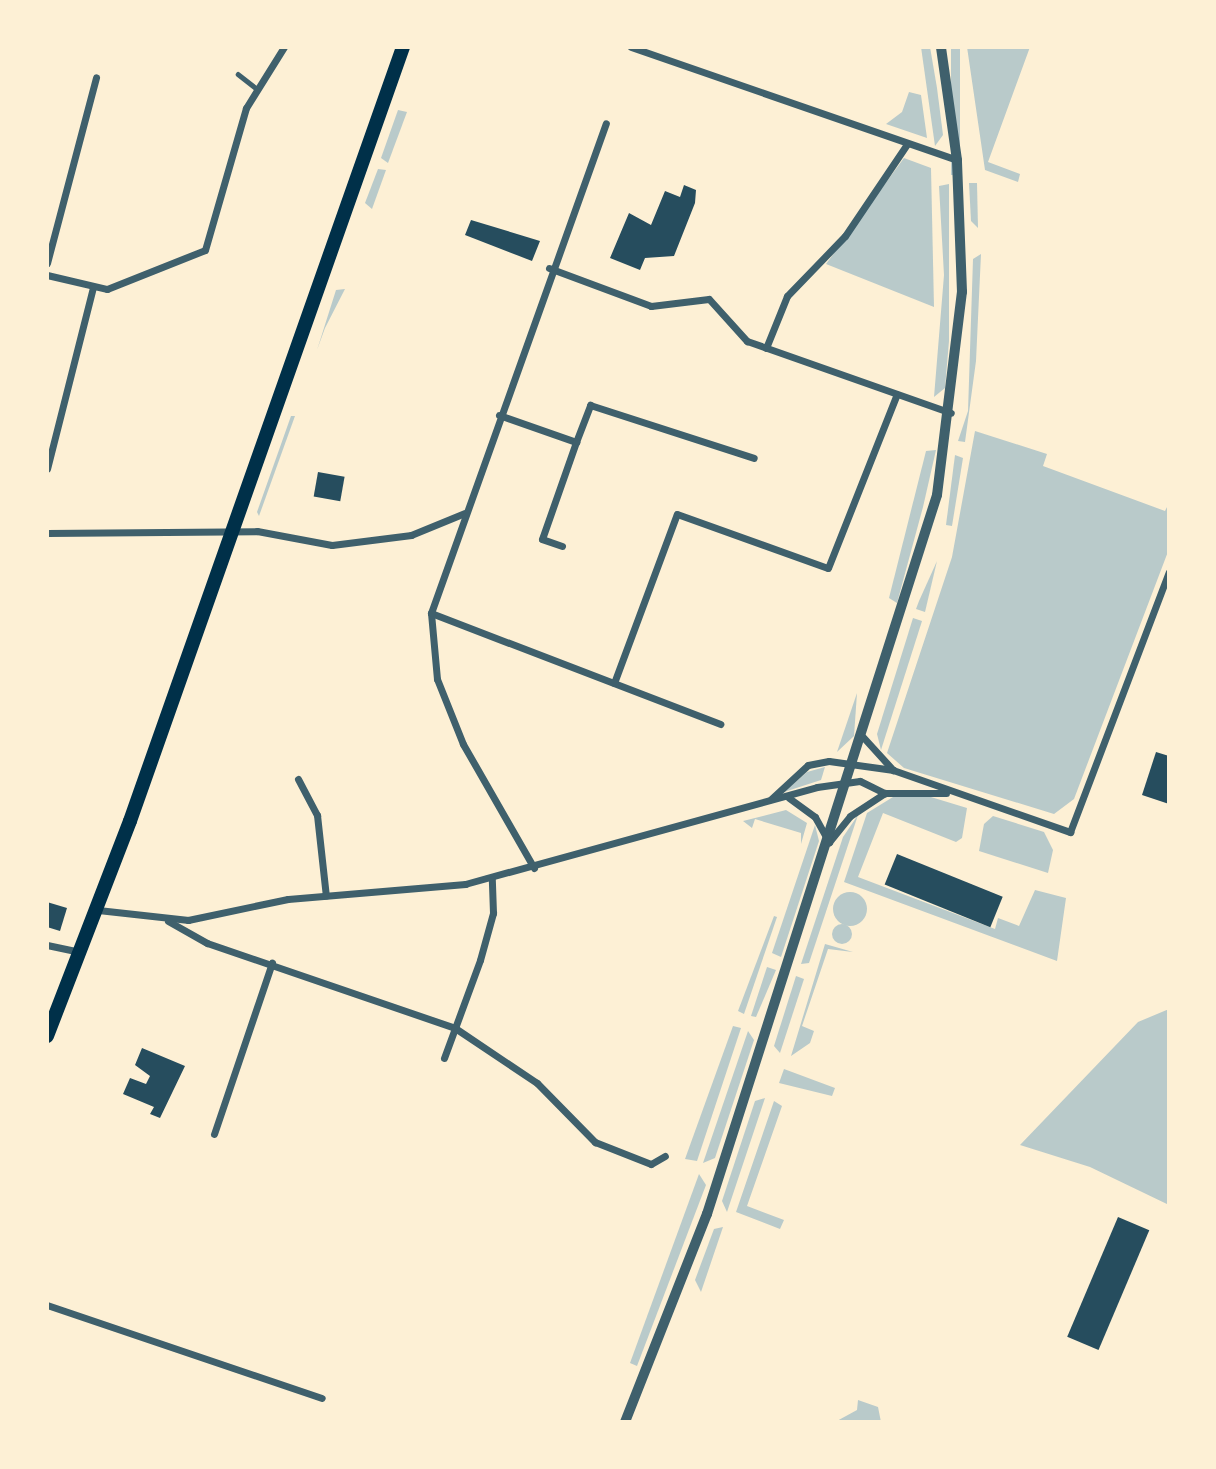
<!DOCTYPE html>
<style>
body{margin:0}
#map{position:relative;width:1216px;height:1469px;overflow:hidden;background:#fdf0d5;font-family:Roboto,sans-serif}
div>[style]{position:absolute}
.green>*{inset:0;background:#b9caca;transform-origin:0 0}
.round{border-radius:50%}
.building>*{inset:0;background:#264d5e;transform-origin:0 0}
.service>*{height:4.5px;margin:-2.25px;padding:0 2.25px;transform-origin:2.25px;border-radius:2.25px;background:#3f606c}
.minor>*{height:7px;margin:-3.5px;padding:0 3.5px;transform-origin:3.5px;border-radius:3.5px;background:#3f606c}
.tertiary>*{height:10px;margin:-5px;padding:0 5px;transform-origin:5px;border-radius:5px;background:#3f606c}
.primary>*{height:14px;margin:-7px;padding:0 7px;transform-origin:7px;border-radius:7px;background:#003049}
span{translate:-50% -50%;white-space:nowrap;text-align:center;line-height:1.15;-webkit-text-stroke:5px #fdf0d5;paint-order:stroke}
.frame{position:absolute;inset:0;border:49px solid #fdf0d5;pointer-events:none}
</style>
<div id="map">
<div class="green">
<i style="clip-path:polygon(921px 47px,930px 47px,937px 88px,943px 135px,935px 146px)"></i>
<i style="left:951px;top:47px;width:9px;height:128px"></i>
<i style="clip-path:polygon(967px 47px,1030px 47px,988px 162px,1020px 174px,1018px 182px,985px 170px)"></i>
<i style="clip-path:polygon(909px 92px,921px 95px,927px 138px,886px 124px,902px 112px)"></i>
<i style="clip-path:polygon(398px 110px,407px 112px,388px 163px,381px 158px)"></i>
<i style="clip-path:polygon(904px 158px,931px 168px,934px 307px,826px 264px)"></i>
<i style="clip-path:polygon(378px 169px,386px 170px,372px 209px,365px 203px)"></i>
<i style="clip-path:polygon(969px 183px,977px 183px,978px 228px,971px 221px)"></i>
<i style="clip-path:polygon(949px 184px,949px 341px,945px 388px,934px 397px,944px 275px,939px 186px)"></i>
<i style="clip-path:polygon(981px 254px,976px 361px,965px 442px,958px 441px,968px 411px,973px 259px)"></i>
<i style="clip-path:polygon(345px 289px,325px 328px,317px 350px,336px 290px)"></i>
<i style="clip-path:polygon(291px 416px,295px 416px,259px 516px,257px 512px)"></i>
<i style="clip-path:polygon(975px 431px,1047px 454px,1043px 466px,1165px 511px,1169px 503px,1169px 549px,1074px 799px,1054px 814px,904px 768px,887px 753px,952px 557px)"></i>
<i style="clip-path:polygon(936px 450px,923px 507px,897px 603px,889px 598px,926px 451px)"></i>
<i style="clip-path:polygon(955px 455px,963px 458px,952px 526px,946px 525px)"></i>
<i style="clip-path:polygon(937px 561px,925px 612px,916px 609px,919px 601px)"></i>
<i style="clip-path:polygon(913px 618px,922px 621px,881px 750px,877px 734px)"></i>
<i style="clip-path:polygon(857px 693px,854px 736px,837px 752px)"></i>
<i style="clip-path:polygon(825px 767px,821px 780px,784px 792px,807px 772px)"></i>
<i style="clip-path:polygon(921px 794px,967px 808px,962px 838px,956px 842px,883px 813px,858px 877px,995px 929px,998px 918px,1019px 926px,1035px 890px,1066px 898px,1057px 961px,844px 882px,867px 813px,893px 797px)"></i>
<i style="clip-path:polygon(786px 810px,807px 823px,801px 844px,801px 833px,755px 819px,752px 828px,743px 821px)"></i>
<i style="clip-path:polygon(858px 815px,809px 963px,801px 964px,843px 837px)"></i>
<i style="clip-path:polygon(993px 816px,1044px 832px,1053px 850px,1048px 873px,979px 851px,984px 824px)"></i>
<i style="clip-path:polygon(815px 825px,819px 841px,781px 957px,772px 953px)"></i>
<i class="round" style="left:833px;top:892px;width:34px;height:34px"></i>
<i style="clip-path:polygon(774px 916px,777px 917px,744px 1014px,738px 1011px)"></i>
<i class="round" style="left:832px;top:924px;width:20px;height:20px"></i>
<i style="clip-path:polygon(825px 944px,853px 952px,828px 949px,802px 1026px,814px 1031px,810px 1043px,791px 1056px)"></i>
<i style="clip-path:polygon(767px 967px,776px 970px,756px 1017px,751px 1016px)"></i>
<i style="clip-path:polygon(796px 976px,804px 979px,780px 1053px,774px 1046px)"></i>
<i style="clip-path:polygon(1169px 1009px,1169px 1205px,1090px 1167px,1020px 1145px,1138px 1022px)"></i>
<i style="clip-path:polygon(733px 1026px,741px 1028px,697px 1161px,685px 1159px)"></i>
<i style="clip-path:polygon(748px 1031px,754px 1040px,715px 1158px,703px 1163px)"></i>
<i style="clip-path:polygon(784px 1069px,835px 1088px,832px 1096px,779px 1083px)"></i>
<i style="clip-path:polygon(765px 1098px,727px 1212px,722px 1201px,755px 1101px)"></i>
<i style="clip-path:polygon(774px 1101px,782px 1106px,747px 1206px,784px 1220px,780px 1229px,736px 1212px)"></i>
<i style="clip-path:polygon(699px 1174px,706px 1185px,637px 1366px,630px 1363px)"></i>
<i style="clip-path:polygon(723px 1227px,701px 1292px,695px 1280px,714px 1229px)"></i>
<i style="clip-path:polygon(858px 1400px,878px 1407px,881px 1422px,835px 1422px,857px 1410px)"></i>
</div>
<div class="building">
<i style="clip-path:polygon(684px 185px,696px 190px,695px 203px,674px 256px,645px 258px,640px 270px,610px 258px,629px 213px,651px 225px,665px 191px,680px 197px)"></i>
<i style="clip-path:polygon(471px 220px,540px 241px,532px 261px,465px 235px)"></i>
<i style="left:318px;top:472px;width:27px;height:25px;rotate:10deg"></i>
<i style="clip-path:polygon(1156px 752px,1169px 756px,1169px 804px,1142px 795px)"></i>
<i style="left:897px;top:854px;width:114px;height:33px;rotate:22deg"></i>
<i style="clip-path:polygon(47px 902px,67px 908px,60px 931px,47px 927px)"></i>
<i style="clip-path:polygon(142px 1048px,185px 1066px,160px 1118px,150px 1114px,154px 1107px,123px 1094px,130px 1078px,146px 1084px,150px 1076px,135px 1065px)"></i>
<i style="left:1118px;top:1217px;width:34px;height:130px;rotate:23deg"></i>
</div>
<div class="service">
<i style="left:238px;top:74px;width:23px;rotate:38deg"></i>
</div>
<div class="minor">
<i style="left:631px;top:47px;width:345px;rotate:19.1deg"></i>
<i style="left:47px;top:263px;width:192px;rotate:-75.2deg"></i>
<i style="left:549px;top:268px;width:109px;rotate:20.4deg"></i>
<i style="left:651px;top:306px;width:58px;rotate:-6.9deg"></i>
<i style="left:709px;top:299px;width:57px;rotate:47.9deg"></i>
<i style="left:747px;top:341px;width:216px;rotate:19.4deg"></i>
<i style="left:47px;top:275px;width:62px;rotate:13.1deg"></i>
<i style="left:107px;top:289px;width:105px;rotate:-21.7deg"></i>
<i style="left:205px;top:250px;width:148px;rotate:-73.9deg"></i>
<i style="left:246px;top:108px;width:72px;rotate:-58.1deg"></i>
<i style="left:766px;top:348px;width:56px;rotate:-68deg"></i>
<i style="left:787px;top:296px;width:83px;rotate:-46deg"></i>
<i style="left:845px;top:236px;width:111px;rotate:-56deg"></i>
<i style="left:499px;top:415px;width:82px;rotate:19.3deg"></i>
<i style="left:576px;top:442px;width:40px;rotate:-69deg"></i>
<i style="left:590px;top:405px;width:172px;rotate:17.9deg"></i>
<i style="left:47px;top:469px;width:188px;rotate:-75.8deg"></i>
<i style="left:47px;top:533px;width:210px;rotate:-0.5deg"></i>
<i style="left:257px;top:531px;width:76px;rotate:10.6deg"></i>
<i style="left:332px;top:545px;width:80px;rotate:-7.2deg"></i>
<i style="left:411px;top:535px;width:58px;rotate:-22.2deg"></i>
<i style="left:562px;top:546px;width:21px;rotate:-161deg"></i>
<i style="left:542px;top:539px;width:103px;rotate:-70.7deg"></i>
<i style="left:431px;top:613px;width:310px;rotate:21deg"></i>
<i style="left:614px;top:683px;width:180px;rotate:-69.6deg"></i>
<i style="left:677px;top:514px;width:160px;rotate:19.7deg"></i>
<i style="left:828px;top:568px;width:187px;rotate:-68.4deg"></i>
<i style="left:863px;top:737px;width:45px;rotate:47.7deg"></i>
<i style="left:298px;top:779px;width:41px;rotate:62.2deg"></i>
<i style="left:317px;top:815px;width:81px;rotate:83.7deg"></i>
<i style="left:789px;top:798px;width:32px;rotate:36deg"></i>
<i style="left:815px;top:817px;width:29px;rotate:61deg"></i>
<i style="left:829px;top:842px;width:33px;rotate:-51deg"></i>
<i style="left:850px;top:816px;width:42px;rotate:-33.3deg"></i>
<i style="left:885px;top:793px;width:61px"></i>
<i style="left:771px;top:799px;width:50px;rotate:-42.6deg"></i>
<i style="left:808px;top:765px;width:21px;rotate:-11deg"></i>
<i style="left:829px;top:761px;width:65px;rotate:8deg"></i>
<i style="left:893px;top:770px;width:188px;rotate:19.3deg"></i>
<i style="left:1070px;top:832px;width:278px;rotate:-69.2deg"></i>
<i style="left:534px;top:868px;width:143px;rotate:-119.8deg"></i>
<i style="left:463px;top:744px;width:70px;rotate:-111.8deg"></i>
<i style="left:437px;top:679px;width:66px;rotate:-95.2deg"></i>
<i style="left:431px;top:613px;width:520px;rotate:-70.35deg"></i>
<i style="left:98px;top:910px;width:91px;rotate:6.3deg"></i>
<i style="left:188px;top:920px;width:102px;rotate:-11.9deg"></i>
<i style="left:288px;top:899px;width:178px;rotate:-4.8deg"></i>
<i style="left:465px;top:884px;width:365px;rotate:-15.4deg"></i>
<i style="left:817px;top:787px;width:43px;rotate:-7.9deg"></i>
<i style="left:860px;top:781px;width:28px;rotate:26deg"></i>
<i style="left:168px;top:921px;width:45px;rotate:29.4deg"></i>
<i style="left:207px;top:943px;width:262px;rotate:18.9deg"></i>
<i style="left:455px;top:1028px;width:99px;rotate:33.9deg"></i>
<i style="left:537px;top:1083px;width:83px;rotate:45.5deg"></i>
<i style="left:595px;top:1142px;width:60px;rotate:21.4deg"></i>
<i style="left:651px;top:1164px;width:16px;rotate:-30deg"></i>
<i style="left:47px;top:945px;width:35px;rotate:12deg"></i>
<i style="left:444px;top:1058px;width:104px;rotate:-69.8deg"></i>
<i style="left:480px;top:960px;width:49px;rotate:-74.5deg"></i>
<i style="left:493px;top:913px;width:34px;rotate:-92deg"></i>
<i style="left:214px;top:1134px;width:181px;rotate:-71.3deg"></i>
<i style="left:47px;top:1305px;width:290px;rotate:18.7deg"></i>
</div>
<div class="tertiary">
<i style="left:625px;top:1422px;width:224px;rotate:-68.5deg"></i>
<i style="left:707px;top:1214px;width:755px;rotate:-72.26deg"></i>
<i style="left:937px;top:495px;width:205px;rotate:-83deg"></i>
<i style="left:962px;top:292px;width:132px;rotate:-92.2deg"></i>
<i style="left:957px;top:160px;width:114px;rotate:-98.1deg"></i>
</div>
<div class="primary">
<i style="left:47px;top:1036px;width:230px;rotate:-68.9deg"></i>
<i style="left:130px;top:821px;width:821px;rotate:-70.57deg"></i>
</div>
<div class="frame"></div>
</div>
